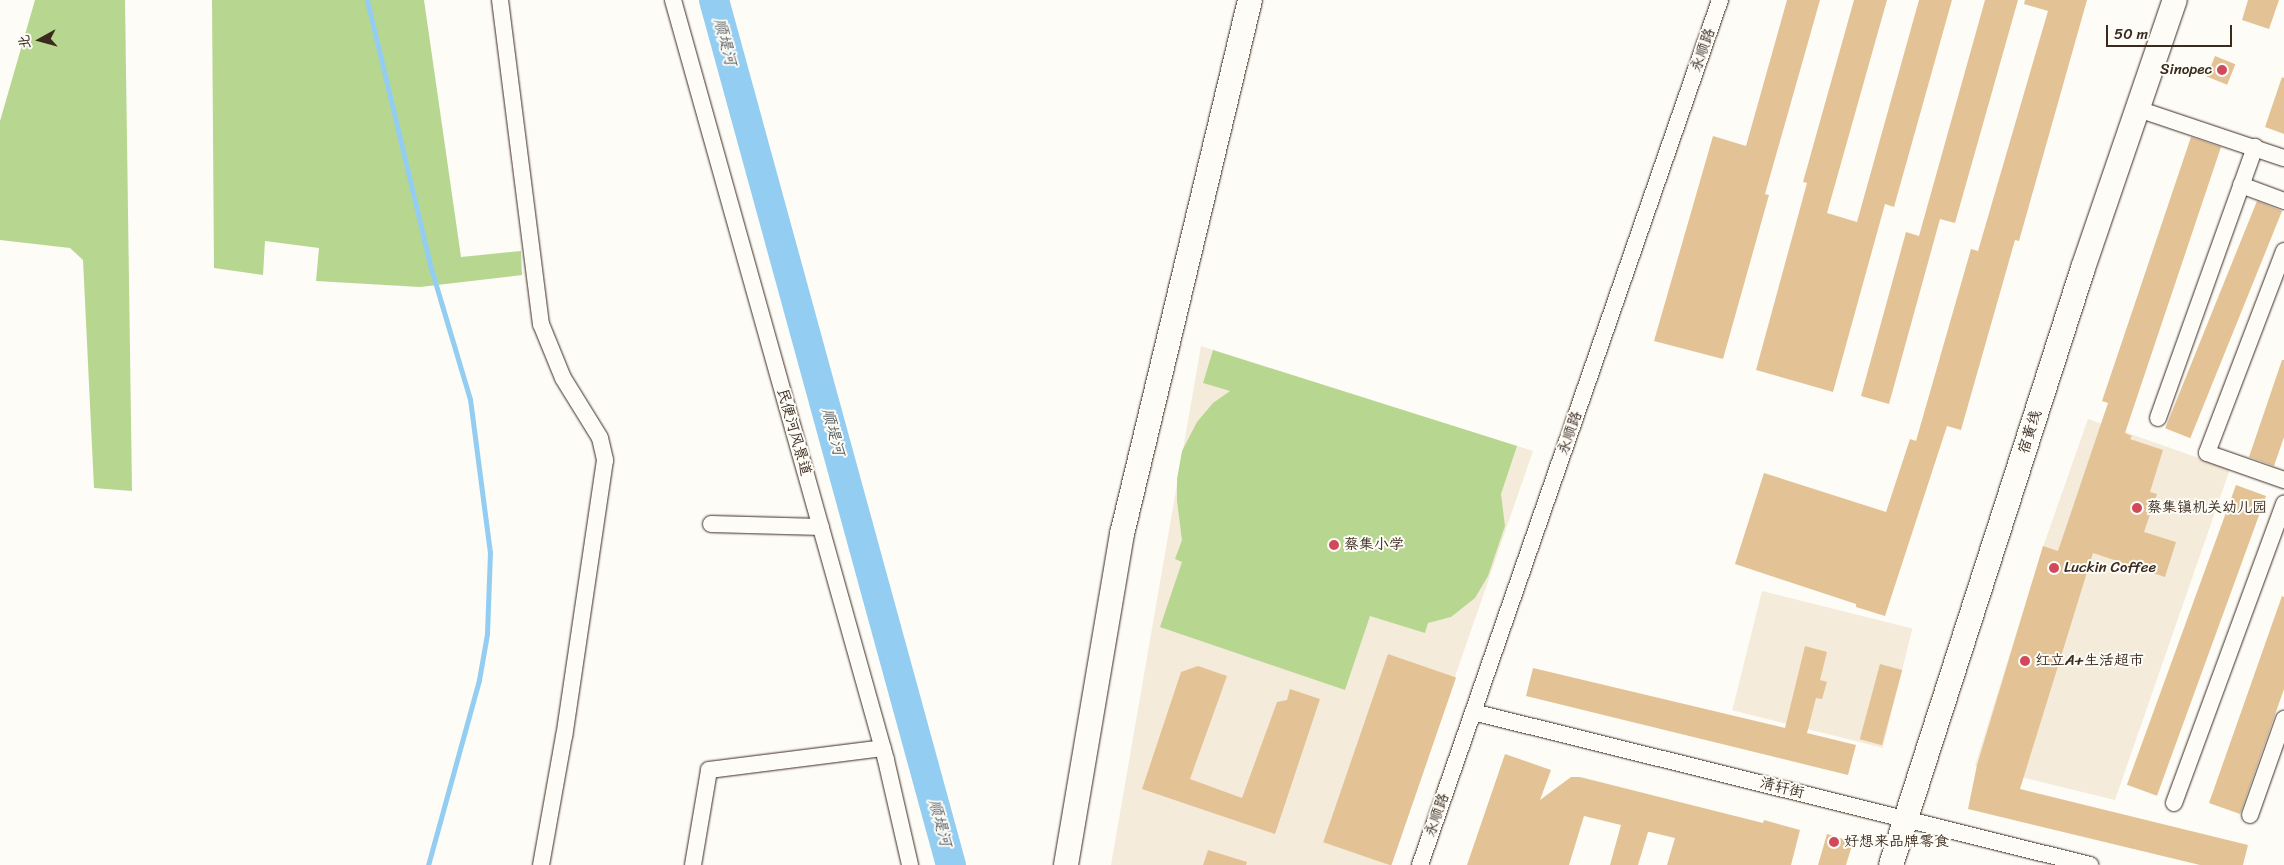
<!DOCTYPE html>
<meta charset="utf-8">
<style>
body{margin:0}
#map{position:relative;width:2284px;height:865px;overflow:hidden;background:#fdfcf7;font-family:Sriracha,"LXGW WenKai TC",sans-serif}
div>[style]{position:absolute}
.built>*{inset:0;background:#f5ebda;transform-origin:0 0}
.green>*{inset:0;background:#b7d790}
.stream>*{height:5px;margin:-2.5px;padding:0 2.5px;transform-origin:2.5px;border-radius:2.5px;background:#93cdf2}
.river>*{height:30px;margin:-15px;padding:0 15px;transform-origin:15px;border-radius:15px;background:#93cdf2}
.building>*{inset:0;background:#e3c396;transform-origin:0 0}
.roads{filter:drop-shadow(0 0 1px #3b2a1e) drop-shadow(0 0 1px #3b2a1e)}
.street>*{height:16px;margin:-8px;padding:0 8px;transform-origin:8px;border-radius:8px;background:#fdfcf7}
.secondary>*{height:24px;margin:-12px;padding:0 12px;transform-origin:12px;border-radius:12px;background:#fdfcf7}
.dots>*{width:14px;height:14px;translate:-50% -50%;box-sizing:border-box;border:2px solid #fdfcf7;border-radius:50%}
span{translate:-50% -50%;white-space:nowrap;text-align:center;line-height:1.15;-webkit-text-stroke:4px #fdfcf7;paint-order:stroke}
.street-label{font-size:15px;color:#3b2a1e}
.poi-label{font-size:15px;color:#3b2a1e}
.right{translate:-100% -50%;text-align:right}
.left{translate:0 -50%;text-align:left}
.water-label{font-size:16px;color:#555b5e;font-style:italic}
.north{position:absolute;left:15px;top:15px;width:50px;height:50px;-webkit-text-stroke:4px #fdfcf7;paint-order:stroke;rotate:263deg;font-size:14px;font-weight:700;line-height:20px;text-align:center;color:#3b2a1e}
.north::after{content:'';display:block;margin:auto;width:18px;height:22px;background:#3b2a1e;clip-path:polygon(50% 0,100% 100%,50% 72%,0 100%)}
.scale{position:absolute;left:2106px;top:25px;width:126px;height:22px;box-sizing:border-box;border:2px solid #3b2a1e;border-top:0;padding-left:6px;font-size:15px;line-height:18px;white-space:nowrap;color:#3b2a1e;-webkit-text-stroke:4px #fdfcf7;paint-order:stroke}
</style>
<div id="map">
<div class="built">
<i style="clip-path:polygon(1201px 346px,1533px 451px,1390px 865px,1111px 865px)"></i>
<i style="clip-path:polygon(2088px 419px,2230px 469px,2115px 800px,1975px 766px,2043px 547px)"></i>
<i style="left:1762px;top:591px;width:155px;height:123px;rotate:14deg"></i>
</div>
<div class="green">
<i style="clip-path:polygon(35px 0,125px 0,132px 491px,94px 488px,83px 260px,70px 248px,0 240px,0 121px)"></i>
<i style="clip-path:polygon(212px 0,424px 0,461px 257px,521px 251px,522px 275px,420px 287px,316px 281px,319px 248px,265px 241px,263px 275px,214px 268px)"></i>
<i style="clip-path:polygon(1213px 350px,1517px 446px,1501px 494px,1505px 526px,1488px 576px,1475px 598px,1451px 617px,1428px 623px,1425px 633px,1370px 616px,1345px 690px,1160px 627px,1182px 562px,1175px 559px,1182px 540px,1177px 501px,1177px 479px,1182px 451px,1197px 422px,1213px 403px,1230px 391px,1203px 383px)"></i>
</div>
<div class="stream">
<i style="left:367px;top:0;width:272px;rotate:76.6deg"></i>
<i style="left:430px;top:265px;width:140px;rotate:73.4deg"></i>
<i style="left:470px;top:399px;width:154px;rotate:82.6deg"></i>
<i style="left:490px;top:552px;width:82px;rotate:92.1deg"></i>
<i style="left:487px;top:634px;width:47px;rotate:99.9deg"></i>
<i style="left:479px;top:680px;width:192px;rotate:105.4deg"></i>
</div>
<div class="river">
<i style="left:714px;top:0;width:897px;rotate:74.68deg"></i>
</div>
<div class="building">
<i style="clip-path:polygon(1787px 0,1820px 0,1765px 194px,1769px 195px,1723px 359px,1654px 341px,1713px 136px,1746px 146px)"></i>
<i style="clip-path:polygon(1854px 0,1887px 0,1827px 213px,1857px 222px,1919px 0,1952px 0,1894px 207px,1885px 204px,1833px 392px,1756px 370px,1807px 183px,1803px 182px)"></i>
<i style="clip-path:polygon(1985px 0,2018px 0,1955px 223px,1940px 219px,1889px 404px,1861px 396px,1906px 232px,1919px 236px)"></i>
<i style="clip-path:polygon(2025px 0,2087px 0,2019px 241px,2015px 240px,1961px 430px,1947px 426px,1885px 616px,1856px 607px,1856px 604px,1735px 564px,1764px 473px,1886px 512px,1910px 439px,1916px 441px,1971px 249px,1978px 251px,2048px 11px,2024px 4px)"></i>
<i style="clip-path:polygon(2248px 0,2279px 0,2269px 29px,2242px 20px)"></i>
<i style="left:2215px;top:56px;width:22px;height:22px;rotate:22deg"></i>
<i style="clip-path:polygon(2282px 77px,2284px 78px,2284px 134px,2265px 127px)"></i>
<i style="clip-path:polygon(2191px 137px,2221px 147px,2125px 433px,2132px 436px,2130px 439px,2163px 450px,2150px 492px,2157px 494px,2144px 532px,2176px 542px,2165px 577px,2093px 553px,2020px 789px,2248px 845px,2243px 865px,2200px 865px,1968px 809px,1977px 765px,2043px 546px,2058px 551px,2108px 403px,2102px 401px)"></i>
<i style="left:2257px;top:201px;width:27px;height:245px;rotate:22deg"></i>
<i style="clip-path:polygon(2282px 360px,2284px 360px,2284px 437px,2274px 466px,2249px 457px)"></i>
<i style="left:2236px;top:485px;width:32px;height:319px;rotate:20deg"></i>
<i style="clip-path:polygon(2282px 596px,2284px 597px,2284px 689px,2240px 814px,2209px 803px)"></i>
<i style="clip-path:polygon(1805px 646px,1827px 652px,1820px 680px,1827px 682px,1822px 699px,1816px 698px,1807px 733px,1856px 745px,1848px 775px,1526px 696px,1533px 668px,1785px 728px)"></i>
<i style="left:1388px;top:654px;width:72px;height:199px;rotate:19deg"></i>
<i style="left:1880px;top:664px;width:23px;height:78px;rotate:15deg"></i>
<i style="clip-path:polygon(1198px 666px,1227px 676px,1190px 779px,1242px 798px,1277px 702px,1287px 700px,1290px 689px,1320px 699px,1275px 834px,1142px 789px,1181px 672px)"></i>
<i style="clip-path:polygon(1505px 754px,1551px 770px,1540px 800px,1571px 777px,1580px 777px,1763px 823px,1764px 820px,1800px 830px,1791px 865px,1667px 865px,1675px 838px,1650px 832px,1648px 832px,1638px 865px,1610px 865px,1621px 825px,1584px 816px,1569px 865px,1467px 865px)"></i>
<i style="clip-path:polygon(1827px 834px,1853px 842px,1846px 865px,1818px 865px)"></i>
<i style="clip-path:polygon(1208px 850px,1247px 862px,1246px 865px,1203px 865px)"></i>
</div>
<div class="roads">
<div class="street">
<i style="left:500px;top:0;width:327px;rotate:82.8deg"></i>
<i style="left:541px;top:324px;width:58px;rotate:67.8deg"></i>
<i style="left:563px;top:378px;width:70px;rotate:58.3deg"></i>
<i style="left:600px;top:438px;width:23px;rotate:77deg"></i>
<i style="left:605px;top:460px;width:279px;rotate:98.4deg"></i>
<i style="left:564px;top:736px;width:131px;rotate:100.1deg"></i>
<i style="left:673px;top:0;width:789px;rotate:74.34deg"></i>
<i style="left:886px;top:760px;width:108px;rotate:77.1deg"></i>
<i style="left:2138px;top:109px;width:154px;rotate:18.6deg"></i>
<i style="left:2241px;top:185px;width:46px;rotate:20.4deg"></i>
<i style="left:2284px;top:251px;width:216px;rotate:110.9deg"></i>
<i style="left:2207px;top:453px;width:82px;rotate:19.3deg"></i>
<i style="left:2158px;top:418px;width:288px;rotate:-70.3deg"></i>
<i style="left:711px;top:524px;width:110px;rotate:1.6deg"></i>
<i style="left:1473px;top:712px;width:636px;rotate:13.93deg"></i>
<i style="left:2174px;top:803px;width:319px;rotate:-69.8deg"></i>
<i style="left:2250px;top:815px;width:102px;rotate:-70.5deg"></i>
<i style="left:693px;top:865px;width:96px;rotate:-80.4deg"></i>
<i style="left:709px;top:770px;width:175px;rotate:-7.2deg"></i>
<i style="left:1420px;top:865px;width:916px;rotate:-70.87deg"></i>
</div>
<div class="secondary">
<i style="left:1066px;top:865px;width:336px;rotate:-80.4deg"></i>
<i style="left:1122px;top:534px;width:549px;rotate:-76.52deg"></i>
<i style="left:1891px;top:865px;width:627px;rotate:-72.17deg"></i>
<i style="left:2083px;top:268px;width:283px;rotate:-71.1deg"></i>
</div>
</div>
<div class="dots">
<i style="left:2222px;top:70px;background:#d1495b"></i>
<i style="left:2137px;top:508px;background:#d1495b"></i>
<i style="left:1334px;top:545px;background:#d1495b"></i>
<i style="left:2054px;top:568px;background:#d1495b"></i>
<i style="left:2025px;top:661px;background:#d1495b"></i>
<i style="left:1834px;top:842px;background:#d1495b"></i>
</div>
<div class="street-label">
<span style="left:1703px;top:50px;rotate:-71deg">永顺路</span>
<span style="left:794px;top:432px;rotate:74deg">民便河风景道</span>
<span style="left:2030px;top:432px;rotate:-72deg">宿黄线</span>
<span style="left:1570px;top:433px;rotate:-71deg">永顺路</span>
<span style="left:1782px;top:788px;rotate:14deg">清轩街</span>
<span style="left:1437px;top:815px;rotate:-71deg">永顺路</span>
</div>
<div class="poi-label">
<span class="right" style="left:2212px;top:70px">Sinopec</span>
<span class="left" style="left:2147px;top:508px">蔡集镇机关幼儿园</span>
<span class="left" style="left:1344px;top:545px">蔡集小学</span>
<span class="left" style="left:2064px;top:568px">Luckin Coffee</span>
<span class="left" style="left:2035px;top:661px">红立A+生活超市</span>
<span class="left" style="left:1844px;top:842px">好想来品牌零食</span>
</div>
<div class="water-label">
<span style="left:725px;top:42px;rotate:75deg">顺堤河</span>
<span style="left:833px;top:432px;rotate:75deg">顺堤河</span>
<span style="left:940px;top:823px;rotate:75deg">顺堤河</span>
</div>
<div class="north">北</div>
<div class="scale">50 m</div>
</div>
